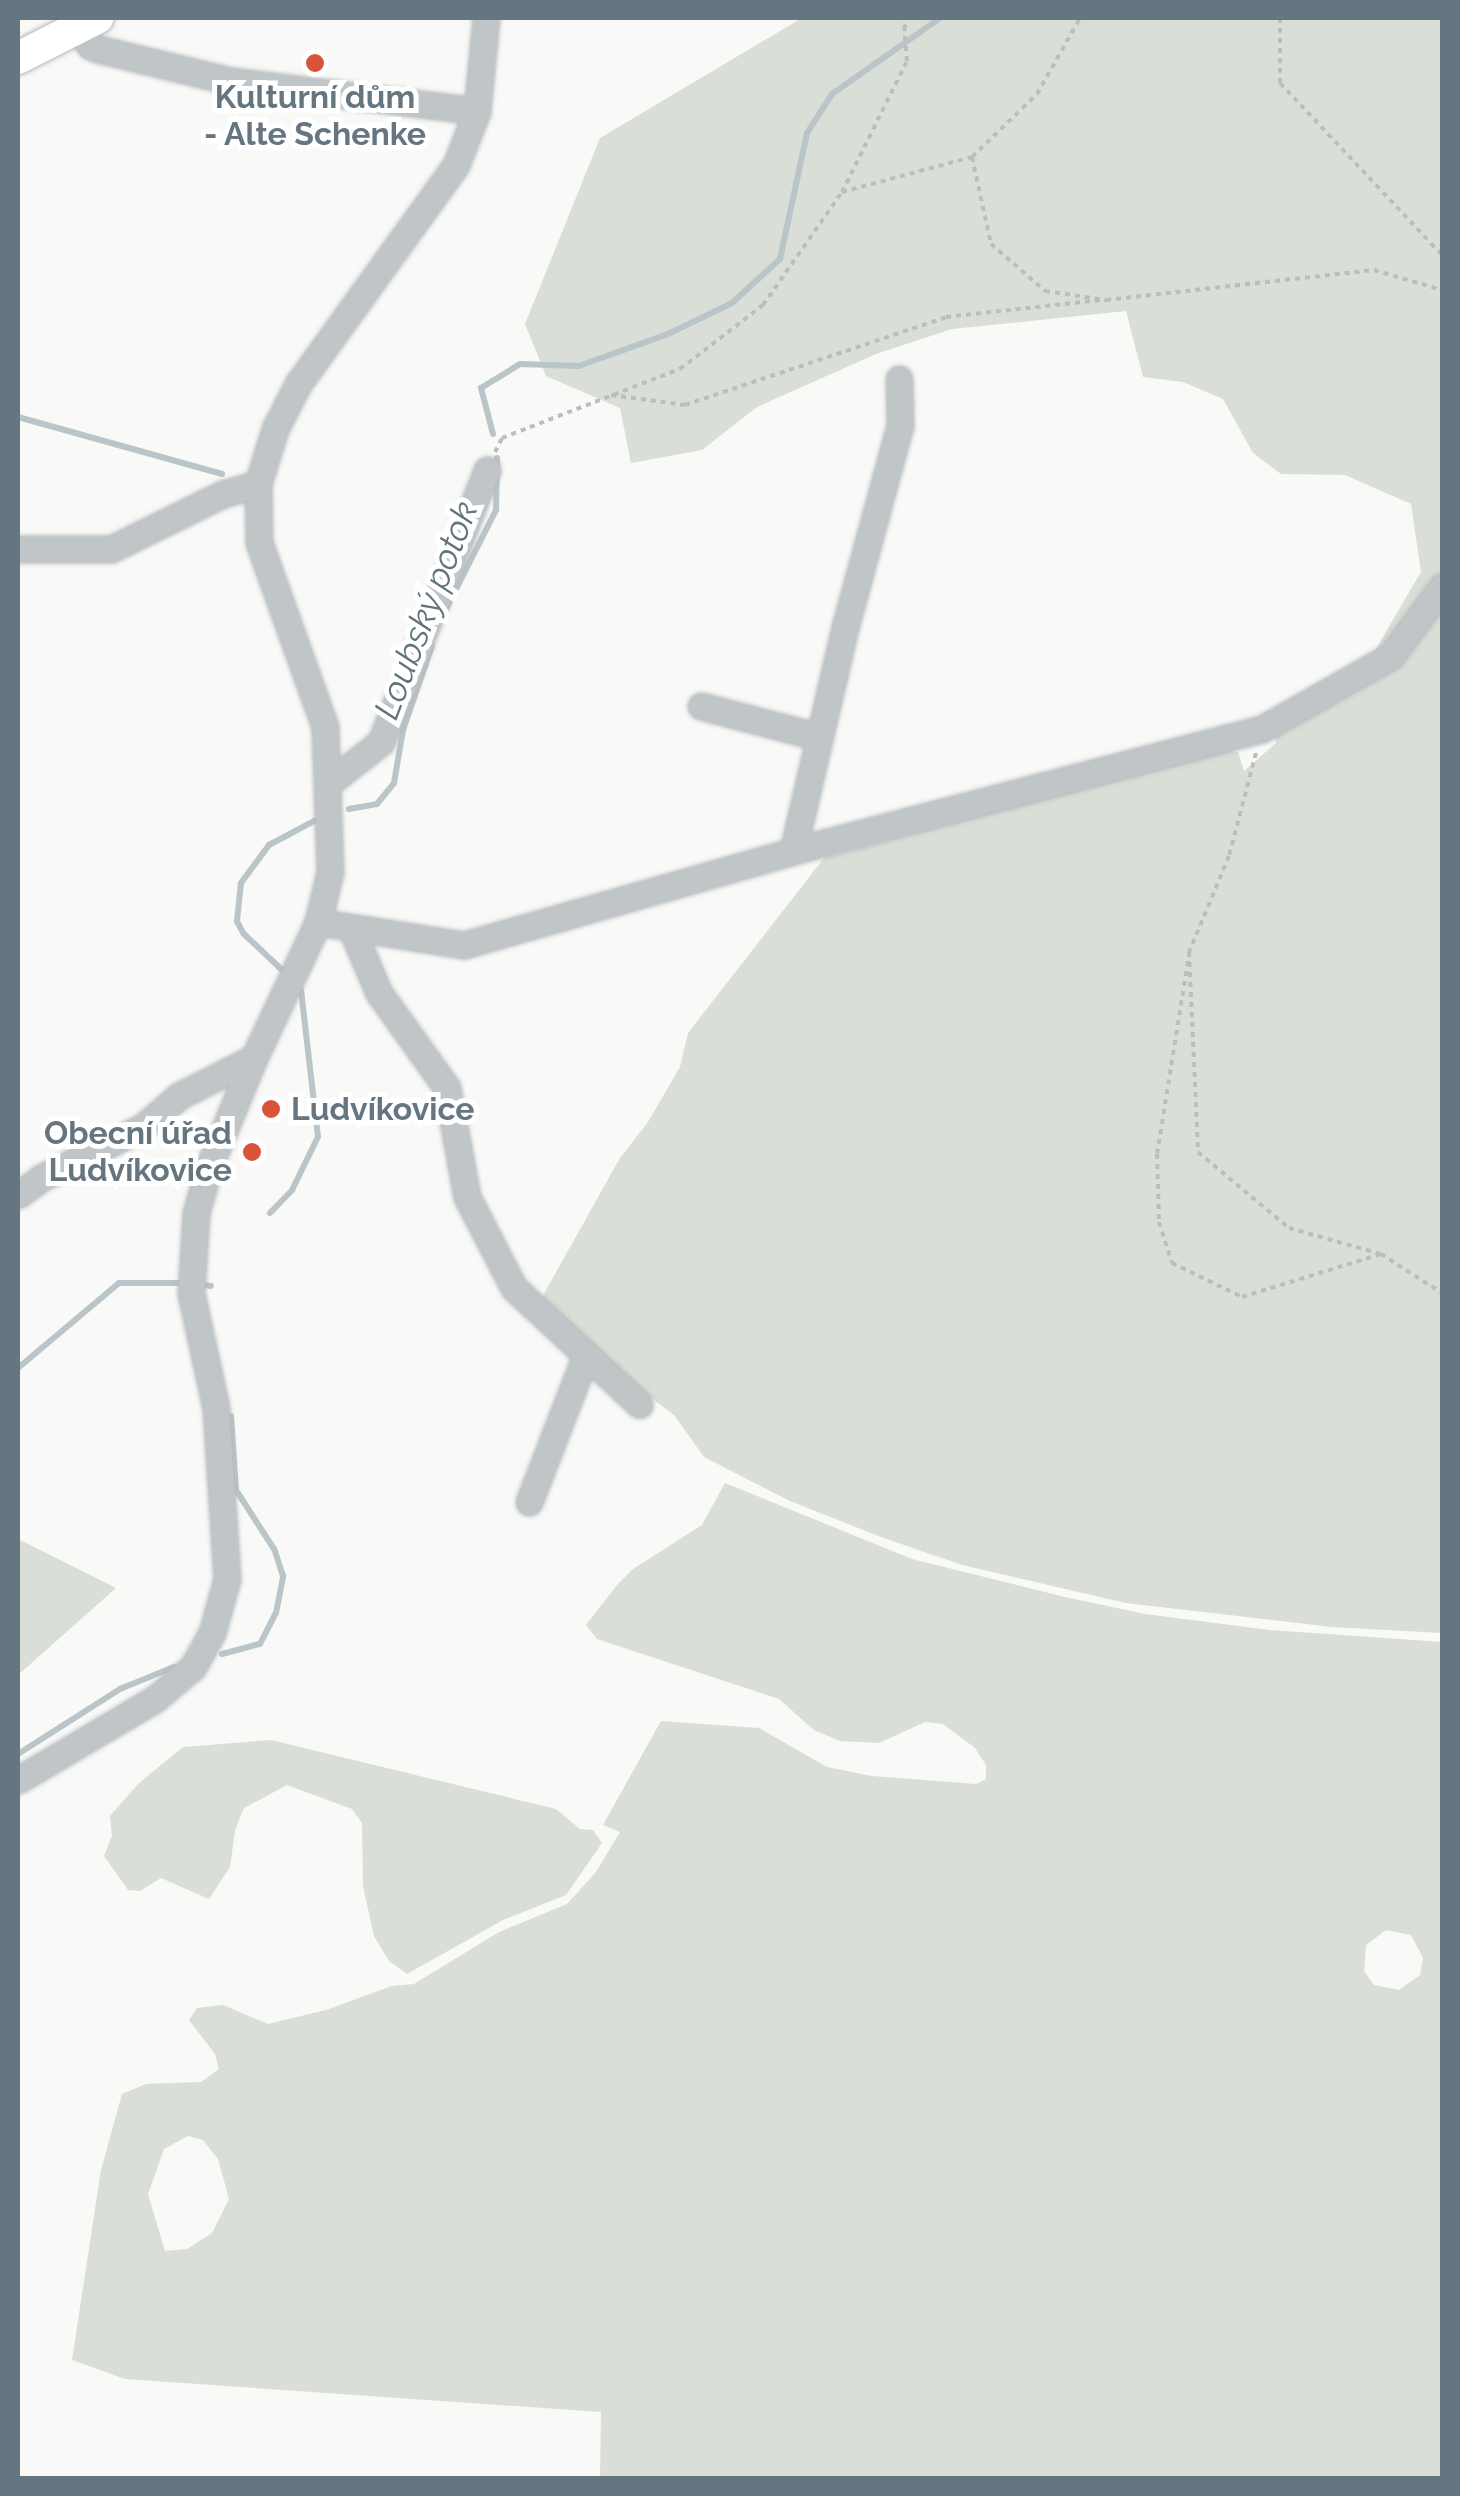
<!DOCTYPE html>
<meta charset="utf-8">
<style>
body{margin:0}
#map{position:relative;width:1460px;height:2496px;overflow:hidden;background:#f9f9f7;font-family:Raleway,sans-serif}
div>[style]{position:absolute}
.green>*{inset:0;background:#d9ded6}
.stream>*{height:6px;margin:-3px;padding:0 3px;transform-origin:3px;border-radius:3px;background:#b9c5c8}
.path>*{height:4px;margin-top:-2px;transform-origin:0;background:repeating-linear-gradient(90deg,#bbbec0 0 5px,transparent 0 10px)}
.roads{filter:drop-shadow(0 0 2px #b4b9bd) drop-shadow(0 0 2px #b4b9bd)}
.minor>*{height:25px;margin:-12.5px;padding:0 12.5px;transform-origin:12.5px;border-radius:12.5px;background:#c0c5c8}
.major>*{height:32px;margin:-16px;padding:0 16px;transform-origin:16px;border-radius:16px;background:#fff}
.dots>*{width:28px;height:28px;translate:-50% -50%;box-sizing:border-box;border:5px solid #fff;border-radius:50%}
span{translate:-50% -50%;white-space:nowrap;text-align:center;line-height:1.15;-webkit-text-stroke:10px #fff;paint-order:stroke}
.poi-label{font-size:32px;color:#667680;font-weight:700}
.left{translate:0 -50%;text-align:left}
.right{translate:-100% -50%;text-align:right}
.water-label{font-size:35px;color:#607479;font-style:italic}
.frame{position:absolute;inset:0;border:20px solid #667680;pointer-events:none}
</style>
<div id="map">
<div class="green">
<i style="clip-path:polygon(802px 18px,1442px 18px,1442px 1633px,1332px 1627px,1126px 1603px,962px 1565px,881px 1537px,790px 1501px,704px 1457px,674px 1415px,638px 1388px,541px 1299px,620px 1158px,648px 1122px,680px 1067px,688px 1033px,824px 858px,1215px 752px,1238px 752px,1244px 771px,1276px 743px,1270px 716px,1371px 657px,1421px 572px,1411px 504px,1345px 475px,1281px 474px,1253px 453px,1223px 399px,1183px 382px,1143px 377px,1126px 311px,952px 329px,876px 354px,757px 407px,702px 450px,631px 463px,620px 408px,546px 376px,525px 324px,600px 138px)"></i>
<i style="clip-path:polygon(evenodd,725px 1483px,912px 1559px,1065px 1597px,1145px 1614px,1270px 1630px,1442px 1642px,1442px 2478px,600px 2478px,601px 2412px,125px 2379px,72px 2360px,101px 2170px,122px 2094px,146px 2084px,201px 2082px,219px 2069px,215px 2054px,189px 2020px,197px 2008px,223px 2005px,268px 2024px,326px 2010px,392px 1986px,414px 1984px,499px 1932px,567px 1904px,596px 1872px,620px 1832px,603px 1825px,661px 1721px,759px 1728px,827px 1767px,872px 1776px,976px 1784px,986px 1779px,986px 1765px,975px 1748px,943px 1724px,925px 1722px,879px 1743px,840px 1741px,814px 1730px,779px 1699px,597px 1639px,586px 1625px,618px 1584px,633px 1569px,702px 1525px,725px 1483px,1386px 1930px,1411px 1935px,1423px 1958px,1420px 1975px,1399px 1990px,1374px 1985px,1364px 1971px,1366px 1945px,1386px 1930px,725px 1483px,188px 2136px,203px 2140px,218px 2159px,229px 2199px,212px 2233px,187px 2249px,165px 2251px,148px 2194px,164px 2149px,188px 2136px)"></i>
<i style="clip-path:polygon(18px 1539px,116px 1588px,18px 1675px)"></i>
<i style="clip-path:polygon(271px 1740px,556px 1809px,580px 1829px,593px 1830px,602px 1843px,566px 1895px,503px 1920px,407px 1974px,389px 1961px,374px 1936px,363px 1886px,362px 1823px,352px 1809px,287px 1785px,244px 1808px,235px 1830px,230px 1867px,209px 1899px,161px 1878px,140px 1891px,128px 1890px,104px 1856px,112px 1836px,110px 1816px,139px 1783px,183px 1747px)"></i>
</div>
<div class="stream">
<i style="left:18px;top:417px;width:212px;rotate:15.6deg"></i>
<i style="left:493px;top:434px;width:48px;rotate:-104.6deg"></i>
<i style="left:481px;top:388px;width:46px;rotate:-31.6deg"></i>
<i style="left:520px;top:364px;width:59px;rotate:1.9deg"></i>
<i style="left:579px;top:366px;width:95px;rotate:-19.8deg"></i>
<i style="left:668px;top:334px;width:71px;rotate:-25.8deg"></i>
<i style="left:732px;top:303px;width:65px;rotate:-42.5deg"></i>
<i style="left:780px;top:259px;width:129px;rotate:-77.9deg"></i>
<i style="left:807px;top:133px;width:46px;rotate:-57.3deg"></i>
<i style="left:832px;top:94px;width:132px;rotate:-35.1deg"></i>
<i style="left:445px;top:611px;width:113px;rotate:-63.2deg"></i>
<i style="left:496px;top:510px;width:52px;rotate:-88.9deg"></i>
<i style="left:349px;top:809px;width:28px;rotate:-10deg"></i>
<i style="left:377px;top:804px;width:27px;rotate:-51deg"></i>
<i style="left:394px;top:783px;width:54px;rotate:-80.4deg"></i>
<i style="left:403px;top:730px;width:89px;rotate:-71deg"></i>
<i style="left:281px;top:969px;width:52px;rotate:-136.5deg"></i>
<i style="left:243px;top:933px;width:13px;rotate:-117deg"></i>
<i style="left:237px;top:921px;width:38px;rotate:-84deg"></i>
<i style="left:241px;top:883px;width:47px;rotate:-53.6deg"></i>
<i style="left:269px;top:845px;width:53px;rotate:-28deg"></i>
<i style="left:270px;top:1213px;width:32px;rotate:-46deg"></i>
<i style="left:292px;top:1190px;width:59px;rotate:-63.9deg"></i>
<i style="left:318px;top:1137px;width:148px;rotate:-96.6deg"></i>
<i style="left:197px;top:1284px;width:14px;rotate:8deg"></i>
<i style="left:18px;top:1368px;width:132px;rotate:-40.1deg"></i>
<i style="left:119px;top:1283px;width:66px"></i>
<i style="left:222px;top:1654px;width:39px;rotate:-15deg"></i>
<i style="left:260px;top:1644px;width:35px;rotate:-63deg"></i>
<i style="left:276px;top:1613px;width:38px;rotate:-79deg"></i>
<i style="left:283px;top:1576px;width:28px;rotate:-108deg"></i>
<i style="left:274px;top:1549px;width:70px;rotate:-122.8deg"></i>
<i style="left:236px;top:1490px;width:74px;rotate:-93.9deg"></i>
<i style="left:18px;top:1754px;width:121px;rotate:-32.5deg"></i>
<i style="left:120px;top:1689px;width:58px;rotate:-22.2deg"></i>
</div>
<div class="path">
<i style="left:1280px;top:18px;width:65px;rotate:90deg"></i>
<i style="left:1280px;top:83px;width:236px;rotate:46.7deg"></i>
<i style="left:972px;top:157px;width:89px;rotate:77.7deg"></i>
<i style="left:991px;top:244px;width:72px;rotate:41deg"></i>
<i style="left:1045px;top:291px;width:62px;rotate:8.4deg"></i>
<i style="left:1106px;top:300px;width:270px;rotate:-6.4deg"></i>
<i style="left:1374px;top:270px;width:71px;rotate:16.4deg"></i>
<i style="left:842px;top:192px;width:135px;rotate:-15.1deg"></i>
<i style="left:972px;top:157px;width:91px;rotate:-44.1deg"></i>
<i style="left:1037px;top:94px;width:87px;rotate:-60.5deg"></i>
<i style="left:611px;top:395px;width:75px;rotate:7.7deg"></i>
<i style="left:685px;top:405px;width:275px;rotate:-18.6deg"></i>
<i style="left:946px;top:317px;width:155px;rotate:-6.3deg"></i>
<i style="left:495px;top:452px;width:16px;rotate:-63deg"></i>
<i style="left:502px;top:438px;width:191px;rotate:-21.2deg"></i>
<i style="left:680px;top:369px;width:105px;rotate:-37.6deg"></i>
<i style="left:763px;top:305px;width:138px;rotate:-55deg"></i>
<i style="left:842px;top:192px;width:146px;rotate:-63.6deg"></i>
<i style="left:907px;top:61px;width:32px;rotate:-95deg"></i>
<i style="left:904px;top:29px;width:12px;rotate:-70deg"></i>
<i style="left:1256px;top:753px;width:106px;rotate:104.7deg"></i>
<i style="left:1229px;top:856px;width:104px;rotate:112.6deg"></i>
<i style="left:1189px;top:952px;width:200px;rotate:87.4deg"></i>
<i style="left:1198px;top:1152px;width:119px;rotate:39.9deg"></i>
<i style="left:1289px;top:1228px;width:96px;rotate:15.8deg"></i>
<i style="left:1188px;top:961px;width:195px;rotate:99.1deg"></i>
<i style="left:1157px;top:1154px;width:68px;rotate:88.3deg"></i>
<i style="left:1159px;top:1222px;width:43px;rotate:72.4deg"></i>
<i style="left:1172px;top:1263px;width:78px;rotate:25.9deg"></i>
<i style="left:1242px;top:1297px;width:145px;rotate:-17.2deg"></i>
<i style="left:1381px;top:1254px;width:72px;rotate:32.6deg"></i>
</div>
<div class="roads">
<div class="minor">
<i style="left:79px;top:29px;width:20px;rotate:57deg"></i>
<i style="left:90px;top:46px;width:9px;rotate:21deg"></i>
<i style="left:98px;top:49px;width:136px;rotate:13.6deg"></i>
<i style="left:230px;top:81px;width:249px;rotate:6.9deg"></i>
<i style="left:18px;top:549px;width:93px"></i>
<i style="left:111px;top:549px;width:125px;rotate:-26.2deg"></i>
<i style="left:223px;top:494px;width:36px;rotate:-16deg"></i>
<i style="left:701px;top:706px;width:122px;rotate:14.7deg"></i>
<i style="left:330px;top:782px;width:65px;rotate:-38.1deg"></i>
<i style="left:381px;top:742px;width:292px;rotate:-68.7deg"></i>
<i style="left:793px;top:851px;width:233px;rotate:-76.9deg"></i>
<i style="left:846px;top:624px;width:206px;rotate:-74.8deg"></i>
<i style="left:900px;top:425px;width:46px;rotate:-91.2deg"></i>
<i style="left:318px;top:922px;width:148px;rotate:9deg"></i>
<i style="left:464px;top:945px;width:342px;rotate:-15.9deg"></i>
<i style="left:793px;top:851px;width:485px;rotate:-14.6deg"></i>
<i style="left:1262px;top:729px;width:148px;rotate:-29.5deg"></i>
<i style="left:1391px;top:656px;width:86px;rotate:-53.5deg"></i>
<i style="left:352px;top:930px;width:69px;rotate:66.8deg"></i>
<i style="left:379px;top:993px;width:117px;rotate:54.4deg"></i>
<i style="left:447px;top:1088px;width:111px;rotate:79.6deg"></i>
<i style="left:467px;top:1197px;width:102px;rotate:62.7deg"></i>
<i style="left:514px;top:1288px;width:171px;rotate:42.9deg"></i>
<i style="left:18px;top:1195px;width:29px;rotate:-36deg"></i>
<i style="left:41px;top:1178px;width:114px;rotate:-26.6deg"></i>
<i style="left:143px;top:1127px;width:48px;rotate:-40.7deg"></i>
<i style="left:179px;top:1096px;width:84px;rotate:-26.9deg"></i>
<i style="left:529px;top:1502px;width:158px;rotate:-68.8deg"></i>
<i style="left:18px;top:1780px;width:159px;rotate:-30.6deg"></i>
<i style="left:155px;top:1699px;width:50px;rotate:-40.1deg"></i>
<i style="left:193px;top:1667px;width:39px;rotate:-61deg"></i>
<i style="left:212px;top:1633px;width:56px;rotate:-74.5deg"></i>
<i style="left:227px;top:1579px;width:171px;rotate:-93.7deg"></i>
<i style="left:216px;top:1408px;width:118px;rotate:-102.3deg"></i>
<i style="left:191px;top:1293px;width:80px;rotate:-86.4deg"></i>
<i style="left:196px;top:1213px;width:48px;rotate:-74.2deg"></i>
<i style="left:209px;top:1167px;width:118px;rotate:-67.6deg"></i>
<i style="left:254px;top:1058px;width:150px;rotate:-64.8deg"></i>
<i style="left:318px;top:922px;width:51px;rotate:-76.5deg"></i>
<i style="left:330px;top:872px;width:145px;rotate:-92deg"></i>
<i style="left:325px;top:727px;width:195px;rotate:-109.7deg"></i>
<i style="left:259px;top:543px;width:59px;rotate:-91deg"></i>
<i style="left:258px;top:484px;width:58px;rotate:-72.8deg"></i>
<i style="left:275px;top:429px;width:51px;rotate:-62.9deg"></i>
<i style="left:298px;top:384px;width:270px;rotate:-54.2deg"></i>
<i style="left:456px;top:165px;width:58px;rotate:-68.7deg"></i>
<i style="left:477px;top:111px;width:93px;rotate:-84.5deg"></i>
</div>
<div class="major">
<i style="left:18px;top:58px;width:89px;rotate:-26.9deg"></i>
</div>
</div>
<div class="dots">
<i style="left:315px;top:63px;background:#d75438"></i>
<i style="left:271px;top:1109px;background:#d75438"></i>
<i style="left:252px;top:1152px;background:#d75438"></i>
</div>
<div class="poi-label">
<span style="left:315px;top:116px">Kulturní dům<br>- Alte Schenke</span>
<span class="left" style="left:291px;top:1109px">Ludvíkovice</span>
<span class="right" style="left:232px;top:1152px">Obecní úřad<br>Ludvíkovice</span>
</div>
<div class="water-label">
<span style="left:426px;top:610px;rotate:-69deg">Loubský potok</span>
</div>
<div class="frame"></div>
</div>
